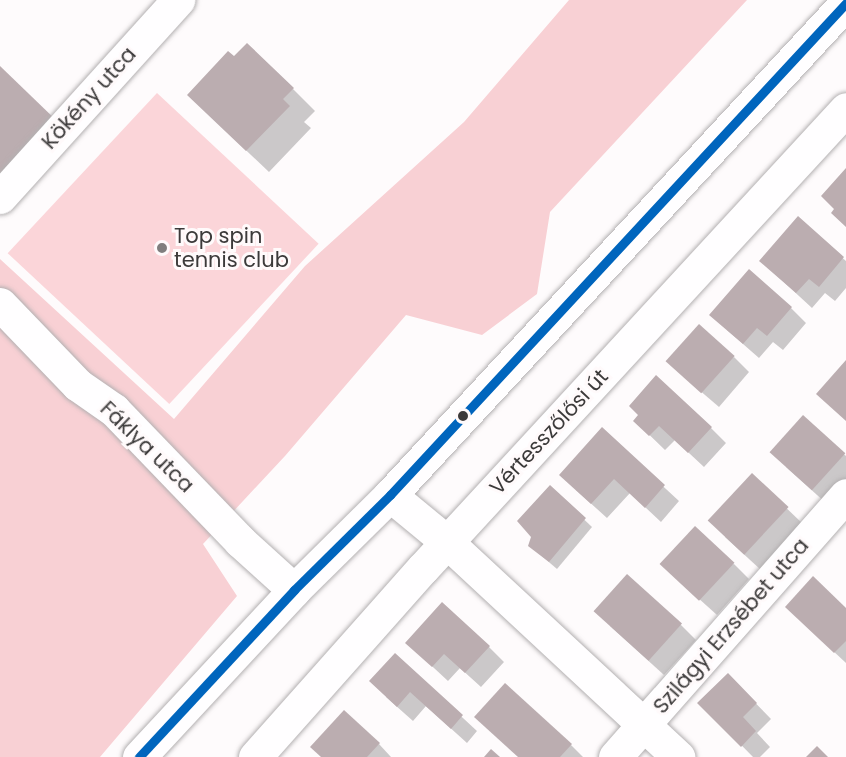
<!DOCTYPE html>
<meta charset="utf-8">
<style>
body{margin:0}
#map{position:relative;width:846px;height:757px;overflow:hidden;background:#fefbfc;font-family:Poppins,sans-serif}
div>[style]{position:absolute}
.green>*{inset:0;background:#fbd5d9;transform-origin:0 0}
.forest>*{inset:0;background:#f8d0d4}
.shadow>*{inset:0;background:#0003}
.building>*{inset:0;background:#bbadb0;transform-origin:0 0}
.roads{filter:drop-shadow(0 0 2px #b3b0b1) drop-shadow(0 0 2px #b3b0b1)}
.minor>*{height:33px;margin:-16.5px;padding:0 16.5px;transform-origin:16.5px;border-radius:16.5px;background:#fffeff}
.major>*{height:33px;margin:-16.5px;padding:0 16.5px;transform-origin:16.5px;border-radius:16.5px;background:#fffeff}
.bus-1>*{height:9px;margin:-4.5px;padding:0 4.5px;transform-origin:4.5px;border-radius:4.5px;background:#0065bd}
.dots>*{width:16px;height:16px;translate:-50% -50%;box-sizing:border-box;border:3px solid #fffafb;border-radius:50%}
span{translate:-50% -50%;white-space:nowrap;text-align:center;line-height:1.15;-webkit-text-stroke:6px #fffafb;paint-order:stroke}
.street-label{font-size:21px;color:#3c3a3a}
.poi-label{font-size:21px;color:#3c3a3a}
.left{translate:0 -50%;text-align:left}
</style>
<div id="map">
<div class="green">
<i style="left:157px;top:93px;width:221px;height:219px;rotate:43deg"></i>
</div>
<div class="forest">
<i style="clip-path:polygon(569px 0,747px 0,550px 212px,537px 294px,482px 335px,406px 315px,285px 456px,203px 544px,237px 596px,100px 757px,0 757px,0 259px,174px 419px,305px 266px,464px 122px)"></i>
</div>
<div class="shadow">
<i style="clip-path:polygon(293px 89px,315px 111px,304px 122px,311px 128px,269px 172px,211px 117px)"></i>
<i style="clip-path:polygon(798px 219px,846px 261px,846px 288px,835px 301px,825px 293px,812px 308px,761px 261px)"></i>
<i style="clip-path:polygon(791px 308px,806px 323px,783px 350px,773px 342px,759px 358px,727px 330px)"></i>
<i style="clip-path:polygon(734px 357px,749px 372px,719px 407px,684px 377px)"></i>
<i style="clip-path:polygon(803px 417px,846px 456px,846px 483px,827px 504px,786px 467px)"></i>
<i style="clip-path:polygon(635px 421px,711px 428px,726px 443px,704px 467px,675px 440px,665px 450px)"></i>
<i style="clip-path:polygon(602px 430px,679px 501px,661px 522px,630px 493px,607px 518px,576px 490px)"></i>
<i style="clip-path:polygon(752px 475px,803px 524px,761px 570px,725px 537px)"></i>
<i style="clip-path:polygon(550px 487px,592px 527px,557px 569px,530px 546px)"></i>
<i style="clip-path:polygon(734px 564px,749px 579px,717px 615px,677px 579px)"></i>
<i style="clip-path:polygon(846px 610px,846px 663px,802px 622px)"></i>
<i style="clip-path:polygon(681px 625px,696px 640px,664px 675px,610px 626px)"></i>
<i style="clip-path:polygon(407px 643px,489px 647px,504px 662px,481px 687px,460px 668px,448px 681px)"></i>
<i style="clip-path:polygon(395px 655px,477px 731px,467px 743px,426px 706px,413px 721px,386px 697px)"></i>
<i style="clip-path:polygon(728px 675px,771px 719px,757px 733px,770px 747px,760px 757px,753px 757px,700px 703px)"></i>
<i style="clip-path:polygon(379px 744px,391px 757px,322px 757px)"></i>
<i style="clip-path:polygon(571px 745px,583px 757px,518px 757px)"></i>
</div>
<div class="building">
<i style="clip-path:polygon(247px 43px,294px 88px,283px 99px,290px 106px,246px 151px,187px 95px,228px 51px,234px 56px)"></i>
<i style="clip-path:polygon(0 66px,57px 121px,0 181px)"></i>
<i style="clip-path:polygon(846px 168px,846px 227px,831px 213px,834px 209px,821px 196px)"></i>
<i style="clip-path:polygon(798px 216px,844px 257px,819px 287px,809px 279px,796px 293px,759px 261px)"></i>
<i style="clip-path:polygon(749px 269px,792px 307px,767px 336px,757px 328px,743px 344px,709px 315px)"></i>
<i style="left:699px;top:324px;width:48px;height:50px;rotate:42deg"></i>
<i style="clip-path:polygon(846px 360px,846px 421px,816px 394px)"></i>
<i style="clip-path:polygon(656px 375px,712px 427px,688px 453px,659px 426px,649px 436px,633px 421px,638px 415px,629px 406px)"></i>
<i style="left:803px;top:415px;width:57px;height:50px;rotate:42deg"></i>
<i style="clip-path:polygon(602px 427px,665px 485px,645px 508px,614px 479px,591px 504px,559px 475px)"></i>
<i style="left:752px;top:473px;width:50px;height:65px;rotate:43deg"></i>
<i style="clip-path:polygon(550px 485px,586px 518px,549px 562px,528px 546px,531px 537px,517px 521px)"></i>
<i style="left:695px;top:526px;width:54px;height:52px;rotate:43deg"></i>
<i style="left:627px;top:574px;width:74px;height:50px;rotate:42deg"></i>
<i style="clip-path:polygon(813px 576px,846px 608px,846px 641px,834px 653px,785px 607px)"></i>
<i style="clip-path:polygon(442px 602px,490px 646px,465px 673px,444px 654px,432px 667px,405px 643px)"></i>
<i style="clip-path:polygon(395px 653px,463px 715px,451px 729px,410px 692px,397px 707px,369px 681px)"></i>
<i style="clip-path:polygon(728px 673px,757px 703px,743px 717px,756px 731px,741px 747px,697px 703px)"></i>
<i style="clip-path:polygon(505px 683px,572px 744px,560px 757px,518px 757px,474px 717px)"></i>
<i style="clip-path:polygon(344px 710px,380px 743px,367px 757px,321px 757px,310px 747px)"></i>
<i style="clip-path:polygon(817px 746px,828px 757px,806px 757px)"></i>
<i style="clip-path:polygon(491px 749px,500px 757px,484px 757px)"></i>
</div>
<div class="roads">
<div class="minor">
<i style="left:0;top:197px;width:266px;rotate:-47.9deg"></i>
<i style="left:0;top:304px;width:112px;rotate:46.1deg"></i>
<i style="left:78px;top:385px;width:44px;rotate:34.8deg"></i>
<i style="left:114px;top:410px;width:182px;rotate:46.1deg"></i>
<i style="left:240px;top:541px;width:73px;rotate:42.2deg"></i>
<i style="left:390px;top:495px;width:74px;rotate:39.5deg"></i>
<i style="left:447px;top:542px;width:316px;rotate:42.9deg"></i>
<i style="left:255px;top:757px;width:253px;rotate:-48.4deg"></i>
<i style="left:423px;top:568px;width:624px;rotate:-47.34deg"></i>
<i style="left:615px;top:757px;width:349px;rotate:-48.6deg"></i>
</div>
<div class="major">
<i style="left:139px;top:757px;width:228px;rotate:-47.1deg"></i>
<i style="left:294px;top:590px;width:135px;rotate:-44.7deg"></i>
<i style="left:390px;top:495px;width:671px;rotate:-47.17deg"></i>
</div>
</div>
<div class="bus-1">
<i style="left:139px;top:757px;width:228px;rotate:-47.1deg"></i>
<i style="left:294px;top:590px;width:135px;rotate:-44.7deg"></i>
<i style="left:390px;top:495px;width:671px;rotate:-47.17deg"></i>
</div>
<div class="dots">
<i style="left:162px;top:248px;background:#807e7e"></i>
<i style="left:463px;top:416px;background:#3c3a3a"></i>
</div>
<div class="street-label">
<span style="left:89px;top:98px;rotate:-48deg">Kökény utca</span>
<span style="left:549px;top:432px;rotate:-47deg">Vértesszőlősi út</span>
<span style="left:147px;top:447px;rotate:44deg">Fáklya utca</span>
<span style="left:731px;top:626px;rotate:-49deg">Szilágyi Erzsébet utca</span>
</div>
<div class="poi-label">
<span class="left" style="left:174px;top:248px">Top spin<br>tennis club</span>
</div>
</div>
